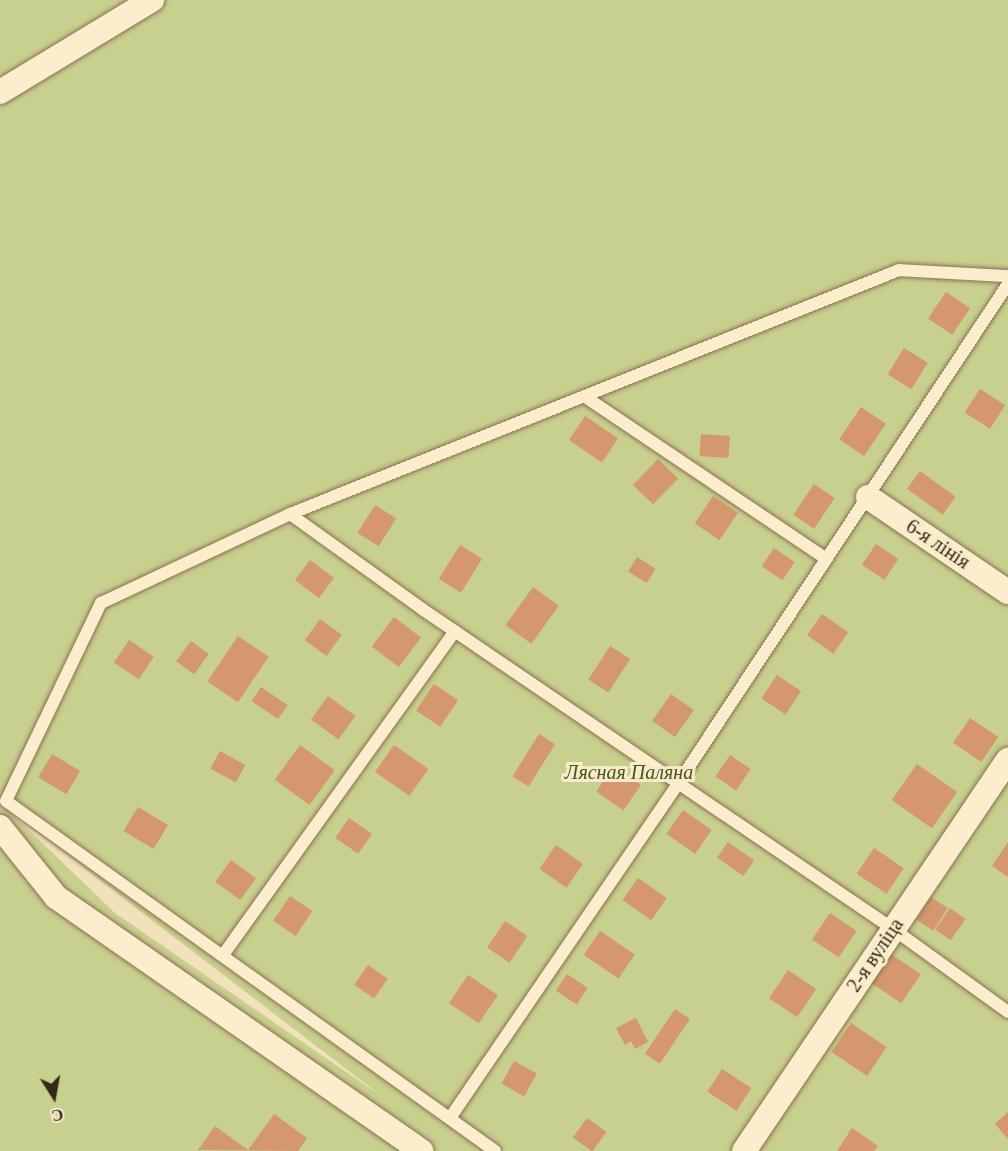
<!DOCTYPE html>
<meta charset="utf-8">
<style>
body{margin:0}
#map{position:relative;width:1008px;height:1151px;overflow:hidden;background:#f2e1ba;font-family:"Times New Roman",serif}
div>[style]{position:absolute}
.green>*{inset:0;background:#c8d08d}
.building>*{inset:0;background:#d4986c;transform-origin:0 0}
.roads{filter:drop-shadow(0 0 2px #8a7053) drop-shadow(0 0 2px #8a7053)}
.service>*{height:12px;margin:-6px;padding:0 6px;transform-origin:6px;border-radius:6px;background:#fceecd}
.minor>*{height:24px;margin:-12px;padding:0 12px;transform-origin:12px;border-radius:12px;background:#fceecd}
span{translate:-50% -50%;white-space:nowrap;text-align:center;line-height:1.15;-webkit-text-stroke:6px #f8ebca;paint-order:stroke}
.street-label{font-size:20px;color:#372819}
.park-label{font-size:20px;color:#47551e;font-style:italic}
.north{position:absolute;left:24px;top:1067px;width:60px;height:60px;-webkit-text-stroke:4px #f8ebca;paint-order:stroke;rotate:169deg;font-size:16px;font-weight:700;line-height:24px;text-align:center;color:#372819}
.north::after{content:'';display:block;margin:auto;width:21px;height:27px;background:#372819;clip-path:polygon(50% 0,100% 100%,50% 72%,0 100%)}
</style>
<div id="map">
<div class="green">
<i style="clip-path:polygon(evenodd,0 0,1008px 0,1008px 1151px,0 1151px,0 0,7px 809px,384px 1098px,115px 913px,7px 809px)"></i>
</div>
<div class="building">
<i style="left:946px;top:292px;width:29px;height:32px;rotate:34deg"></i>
<i style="left:904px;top:348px;width:28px;height:31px;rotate:32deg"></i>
<i style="left:980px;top:389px;width:30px;height:28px;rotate:33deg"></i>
<i style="left:861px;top:407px;width:30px;height:39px;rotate:34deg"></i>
<i style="left:585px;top:416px;width:40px;height:29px;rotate:34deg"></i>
<i style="left:701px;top:434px;width:29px;height:22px;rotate:4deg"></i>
<i style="left:658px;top:459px;width:28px;height:36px;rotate:44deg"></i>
<i style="left:920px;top:471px;width:44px;height:22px;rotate:36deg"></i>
<i style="left:814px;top:484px;width:25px;height:37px;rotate:34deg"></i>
<i style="left:713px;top:496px;width:30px;height:33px;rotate:34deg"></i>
<i style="left:375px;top:505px;width:25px;height:33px;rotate:32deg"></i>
<i style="left:876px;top:544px;width:27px;height:25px;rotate:34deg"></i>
<i style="left:460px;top:545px;width:26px;height:40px;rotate:32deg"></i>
<i style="left:774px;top:548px;width:25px;height:22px;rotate:34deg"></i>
<i style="left:637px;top:557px;width:22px;height:17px;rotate:32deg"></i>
<i style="left:310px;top:560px;width:30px;height:25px;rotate:37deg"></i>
<i style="left:533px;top:587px;width:32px;height:47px;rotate:36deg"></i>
<i style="left:822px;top:614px;width:32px;height:26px;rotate:35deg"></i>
<i style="left:394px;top:617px;width:34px;height:37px;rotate:37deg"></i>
<i style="left:320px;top:619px;width:27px;height:26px;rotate:36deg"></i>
<i style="left:238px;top:636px;width:37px;height:55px;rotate:34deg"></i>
<i style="left:129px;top:640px;width:30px;height:27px;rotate:34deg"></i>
<i style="left:191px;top:641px;width:22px;height:25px;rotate:36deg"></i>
<i style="left:610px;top:646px;width:24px;height:40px;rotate:33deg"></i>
<i style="left:777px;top:675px;width:29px;height:28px;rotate:34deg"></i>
<i style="left:434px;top:684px;width:29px;height:32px;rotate:34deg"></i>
<i style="left:261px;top:687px;width:32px;height:17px;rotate:34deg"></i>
<i style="left:671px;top:694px;width:28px;height:33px;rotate:35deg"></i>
<i style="left:328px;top:696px;width:34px;height:29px;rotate:36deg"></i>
<i style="left:970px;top:718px;width:34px;height:30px;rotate:34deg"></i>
<i style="left:539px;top:734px;width:19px;height:50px;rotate:32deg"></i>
<i style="left:300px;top:745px;width:43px;height:43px;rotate:36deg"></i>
<i style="left:394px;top:745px;width:42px;height:33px;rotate:35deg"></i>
<i style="left:220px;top:751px;width:29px;height:20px;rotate:29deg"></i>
<i style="left:52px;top:754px;width:33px;height:27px;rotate:31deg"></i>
<i style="left:730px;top:755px;width:25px;height:26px;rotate:34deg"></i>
<i style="left:917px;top:764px;width:49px;height:44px;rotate:35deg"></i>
<i style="left:614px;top:766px;width:33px;height:31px;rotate:35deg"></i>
<i style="left:138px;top:807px;width:35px;height:28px;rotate:31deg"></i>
<i style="left:683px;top:810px;width:35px;height:29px;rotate:35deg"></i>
<i style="left:349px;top:818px;width:28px;height:24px;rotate:35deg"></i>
<i style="left:728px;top:842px;width:32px;height:19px;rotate:35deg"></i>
<i style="clip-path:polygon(1008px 842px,1008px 877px,992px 866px)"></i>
<i style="left:556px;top:845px;width:33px;height:29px;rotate:35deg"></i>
<i style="left:874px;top:848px;width:36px;height:31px;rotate:34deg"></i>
<i style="left:231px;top:860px;width:31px;height:27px;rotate:36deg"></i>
<i style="left:638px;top:878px;width:35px;height:27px;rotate:35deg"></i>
<i style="left:290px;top:896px;width:27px;height:30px;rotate:34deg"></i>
<i style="left:931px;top:897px;width:20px;height:27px;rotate:33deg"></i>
<i style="left:950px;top:908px;width:19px;height:26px;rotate:35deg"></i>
<i style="left:830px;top:913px;width:32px;height:32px;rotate:34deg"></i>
<i style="left:505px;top:921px;width:27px;height:32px;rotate:34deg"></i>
<i style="left:600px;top:931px;width:42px;height:29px;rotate:34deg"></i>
<i style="left:891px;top:954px;width:36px;height:35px;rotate:34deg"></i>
<i style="left:368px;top:965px;width:24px;height:24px;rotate:35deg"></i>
<i style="left:788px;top:970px;width:34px;height:34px;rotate:34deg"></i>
<i style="left:567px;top:974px;width:25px;height:20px;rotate:34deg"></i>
<i style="left:468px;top:975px;width:36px;height:34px;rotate:34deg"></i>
<i style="left:675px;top:1009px;width:18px;height:54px;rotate:34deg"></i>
<i style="clip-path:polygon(636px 1018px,648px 1042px,635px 1049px,631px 1041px,625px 1045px,616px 1028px)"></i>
<i style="left:851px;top:1023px;width:43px;height:35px;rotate:34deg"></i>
<i style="left:514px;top:1061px;width:26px;height:26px;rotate:29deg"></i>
<i style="left:722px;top:1069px;width:35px;height:27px;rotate:33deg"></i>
<i style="clip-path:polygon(1008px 1112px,1008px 1139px,995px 1124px)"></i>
<i style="clip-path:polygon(274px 1114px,307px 1138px,298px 1151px,198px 1150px,215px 1126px,248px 1150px)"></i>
<i style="left:587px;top:1118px;width:24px;height:24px;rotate:36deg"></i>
<i style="clip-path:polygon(852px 1128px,878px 1146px,874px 1151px,837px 1151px)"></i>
</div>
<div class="roads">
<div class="service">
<i style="left:587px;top:398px;width:287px;rotate:33.9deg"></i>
<i style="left:290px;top:514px;width:163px;rotate:35.7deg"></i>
<i style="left:422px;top:609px;width:569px;rotate:34.19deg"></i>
<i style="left:893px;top:929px;width:142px;rotate:35.8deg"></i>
<i style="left:223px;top:955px;width:398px;rotate:-54.4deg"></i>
<i style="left:450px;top:1118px;width:407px;rotate:-55.7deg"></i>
<i style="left:679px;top:782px;width:597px;rotate:-56.55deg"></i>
<i style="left:495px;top:1151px;width:601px;rotate:-144.41deg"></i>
<i style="left:6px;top:801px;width:220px;rotate:-64.4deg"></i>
<i style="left:101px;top:603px;width:209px;rotate:-25.2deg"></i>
<i style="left:290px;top:514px;width:656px;rotate:-21.83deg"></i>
<i style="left:899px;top:270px;width:109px;rotate:3.2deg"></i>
</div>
<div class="minor">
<i style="left:0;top:92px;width:178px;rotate:-31.2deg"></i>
<i style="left:868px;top:497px;width:169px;rotate:34.2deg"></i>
<i style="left:0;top:827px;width:90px;rotate:51.3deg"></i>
<i style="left:56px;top:897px;width:445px;rotate:34.8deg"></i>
<i style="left:744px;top:1151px;width:472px;rotate:-56deg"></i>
</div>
</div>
<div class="street-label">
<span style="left:938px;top:544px;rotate:34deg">6-я лінія</span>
<span style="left:875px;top:955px;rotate:-56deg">2-я вуліца</span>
</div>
<div class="park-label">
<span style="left:629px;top:772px">Лясная Паляна</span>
</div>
<div class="north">С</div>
</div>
